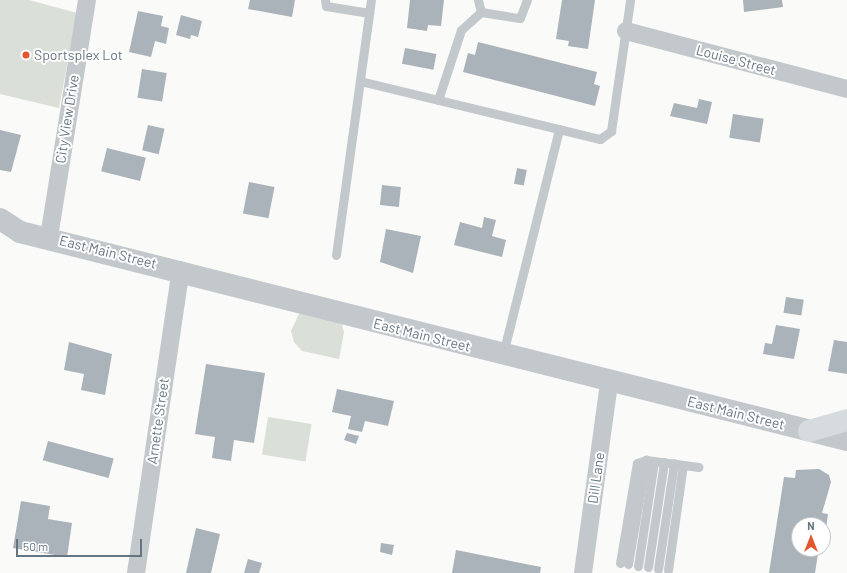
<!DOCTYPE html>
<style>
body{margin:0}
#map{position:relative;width:847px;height:573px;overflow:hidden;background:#fafaf8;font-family:Barlow,sans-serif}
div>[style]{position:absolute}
.green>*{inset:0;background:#dadfd7;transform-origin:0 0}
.building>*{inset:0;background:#aab3b9;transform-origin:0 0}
.service>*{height:9px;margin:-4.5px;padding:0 4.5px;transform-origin:4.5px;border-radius:4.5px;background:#c3c8cc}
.minor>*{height:18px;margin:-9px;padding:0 9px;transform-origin:9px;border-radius:9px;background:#c3c8cc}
.tertiary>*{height:22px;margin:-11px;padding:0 11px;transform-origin:11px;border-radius:11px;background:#c3c8cc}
.primary>*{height:22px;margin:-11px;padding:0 11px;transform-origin:11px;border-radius:11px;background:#d6dbdf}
.dots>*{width:11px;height:11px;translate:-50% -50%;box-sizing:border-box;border:2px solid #fff;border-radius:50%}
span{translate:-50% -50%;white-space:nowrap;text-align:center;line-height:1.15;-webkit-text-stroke:4px #fff;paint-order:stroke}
.poi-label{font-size:14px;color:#657683}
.left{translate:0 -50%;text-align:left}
.street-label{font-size:14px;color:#657683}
.north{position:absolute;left:791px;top:517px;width:40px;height:40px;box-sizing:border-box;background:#fff;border:1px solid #c1c8cd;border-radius:50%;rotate:0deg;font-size:11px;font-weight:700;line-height:16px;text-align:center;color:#657683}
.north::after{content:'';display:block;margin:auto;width:14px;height:18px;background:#e4572e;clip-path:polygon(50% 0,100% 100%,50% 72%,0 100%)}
.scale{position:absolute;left:16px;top:539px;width:126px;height:18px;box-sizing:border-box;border:2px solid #657683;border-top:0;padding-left:5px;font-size:12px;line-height:14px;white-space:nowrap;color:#657683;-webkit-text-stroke:3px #fff;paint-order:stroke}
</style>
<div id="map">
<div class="green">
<i style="clip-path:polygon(0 0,29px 0,77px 13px,59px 108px,0 94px)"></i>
<i style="clip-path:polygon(300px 312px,341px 321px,344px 332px,339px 359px,302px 351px,294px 342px,291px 331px)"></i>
<i style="left:268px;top:417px;width:44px;height:38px;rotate:9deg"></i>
</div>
<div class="building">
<i style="clip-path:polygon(250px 0,295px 0,292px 17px,248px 9px)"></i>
<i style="clip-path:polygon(410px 0,444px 0,441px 26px,428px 25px,427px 31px,407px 28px)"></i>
<i style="clip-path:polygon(562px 0,595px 0,588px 49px,568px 46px,569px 41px,556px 39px)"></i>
<i style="clip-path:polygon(743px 0,782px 0,783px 7px,744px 12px)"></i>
<i style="clip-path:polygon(138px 11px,163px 16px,161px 26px,169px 28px,166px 44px,155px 41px,151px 57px,129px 52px)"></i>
<i style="clip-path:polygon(181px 15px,202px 21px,198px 37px,191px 35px,190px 39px,176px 35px)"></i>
<i style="clip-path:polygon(478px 42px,597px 72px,594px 84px,600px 86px,595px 106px,463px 72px,468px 53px,475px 55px)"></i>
<i style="left:405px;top:48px;width:32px;height:16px;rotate:11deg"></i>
<i style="left:142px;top:69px;width:25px;height:29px;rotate:9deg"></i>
<i style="clip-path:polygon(699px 99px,712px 102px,707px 124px,670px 116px,674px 103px,697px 108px)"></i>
<i style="left:733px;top:114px;width:31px;height:24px;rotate:9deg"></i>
<i style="left:148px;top:125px;width:17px;height:26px;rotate:13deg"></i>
<i style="clip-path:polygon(0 130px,21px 135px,11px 172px,0 170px)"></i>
<i style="left:107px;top:148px;width:40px;height:24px;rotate:14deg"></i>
<i style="left:517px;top:168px;width:10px;height:16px;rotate:11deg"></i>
<i style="left:249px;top:182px;width:26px;height:32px;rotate:11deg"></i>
<i style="left:382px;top:185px;width:19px;height:20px;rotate:6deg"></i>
<i style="clip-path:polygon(484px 217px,496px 220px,492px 236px,506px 240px,502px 257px,454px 245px,460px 222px,482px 228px)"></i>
<i style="clip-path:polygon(386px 229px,421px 236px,413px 273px,380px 262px)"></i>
<i style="left:786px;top:297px;width:18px;height:16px;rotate:9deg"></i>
<i style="clip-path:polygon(776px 325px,800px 329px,794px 359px,763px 354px,765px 343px,772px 344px)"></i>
<i style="clip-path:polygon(834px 340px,847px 342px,847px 374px,828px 371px)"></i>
<i style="clip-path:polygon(69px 342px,112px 354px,105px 395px,81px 390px,84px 374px,64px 370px)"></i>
<i style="clip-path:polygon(206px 364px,265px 373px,254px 443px,234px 440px,231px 461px,212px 458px,215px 437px,195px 434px)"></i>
<i style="clip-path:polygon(337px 389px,394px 401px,388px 426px,365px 421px,362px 432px,348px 429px,351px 416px,332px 412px)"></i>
<i style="clip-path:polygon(347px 433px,359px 436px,356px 444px,344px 440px)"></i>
<i style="left:48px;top:441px;width:68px;height:20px;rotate:15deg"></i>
<i style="clip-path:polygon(819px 469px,829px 475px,831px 482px,822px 513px,828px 514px,824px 544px,823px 525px,799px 525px,799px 549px,823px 549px,822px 554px,818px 554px,815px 573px,769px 573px,784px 477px,795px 478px,796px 470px)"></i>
<i style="clip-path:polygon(21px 501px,50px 506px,48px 519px,72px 523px,67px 557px,13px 548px)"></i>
<i style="clip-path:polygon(196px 528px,220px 534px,211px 573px,186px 573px)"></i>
<i style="clip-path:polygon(381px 543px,394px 545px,392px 555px,380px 552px)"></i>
<i style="clip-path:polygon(456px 550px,541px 567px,540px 573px,452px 573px)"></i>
<i style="clip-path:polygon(248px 559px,262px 563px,259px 573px,244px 573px)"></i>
</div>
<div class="service">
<i style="left:325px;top:0;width:6px;rotate:81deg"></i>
<i style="left:326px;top:6px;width:44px;rotate:9.2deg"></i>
<i style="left:478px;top:0;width:12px;rotate:76deg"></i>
<i style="left:481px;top:12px;width:39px;rotate:9deg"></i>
<i style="left:520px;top:18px;width:19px;rotate:-69deg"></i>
<i style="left:360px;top:81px;width:247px;rotate:13.6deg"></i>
<i style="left:600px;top:139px;width:14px;rotate:-36deg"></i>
<i style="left:611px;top:131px;width:132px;rotate:-81.7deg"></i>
<i style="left:438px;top:100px;width:74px;rotate:-71.8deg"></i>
<i style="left:461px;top:30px;width:27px;rotate:-42deg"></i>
<i style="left:336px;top:255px;width:257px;rotate:-82.2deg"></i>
<i style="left:503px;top:354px;width:232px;rotate:-76deg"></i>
<i style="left:620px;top:563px;width:101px;rotate:-80.4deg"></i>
<i style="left:637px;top:463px;width:9px;rotate:-18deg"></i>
<i style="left:646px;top:460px;width:53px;rotate:7.5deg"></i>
<i style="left:628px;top:564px;width:106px;rotate:-80.2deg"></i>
<i style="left:638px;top:566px;width:106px;rotate:-81.3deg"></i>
<i style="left:648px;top:567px;width:106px;rotate:-81.3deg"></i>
<i style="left:658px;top:569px;width:107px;rotate:-81.4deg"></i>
<i style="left:668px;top:570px;width:106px;rotate:-81.9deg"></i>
</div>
<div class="minor">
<i style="left:626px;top:31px;width:228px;rotate:14.7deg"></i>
<i style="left:49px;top:237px;width:240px;rotate:-80.9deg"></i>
<i style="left:136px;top:573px;width:306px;rotate:-81.6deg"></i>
<i style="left:583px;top:573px;width:192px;rotate:-82.2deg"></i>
</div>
<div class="tertiary">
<i style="left:0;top:219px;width:24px;rotate:33deg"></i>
<i style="left:20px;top:232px;width:853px;rotate:14.12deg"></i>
</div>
<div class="primary">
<i style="left:809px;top:431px;width:40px;rotate:-16deg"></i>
</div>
<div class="dots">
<i style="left:26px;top:55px;background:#e4572e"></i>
</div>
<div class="poi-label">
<span class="left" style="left:34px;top:55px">Sportsplex Lot</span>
</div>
<div class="street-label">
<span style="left:736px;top:60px;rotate:15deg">Louise Street</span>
<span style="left:67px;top:119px;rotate:-81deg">City View Drive</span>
<span style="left:108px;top:252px;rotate:14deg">East Main Street</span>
<span style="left:422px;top:335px;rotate:14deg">East Main Street</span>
<span style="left:736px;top:413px;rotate:14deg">East Main Street</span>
<span style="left:158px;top:421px;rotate:-82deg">Arnette Street</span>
<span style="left:596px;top:478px;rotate:-82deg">Dill Lane</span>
</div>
<div class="north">N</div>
<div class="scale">50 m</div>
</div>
